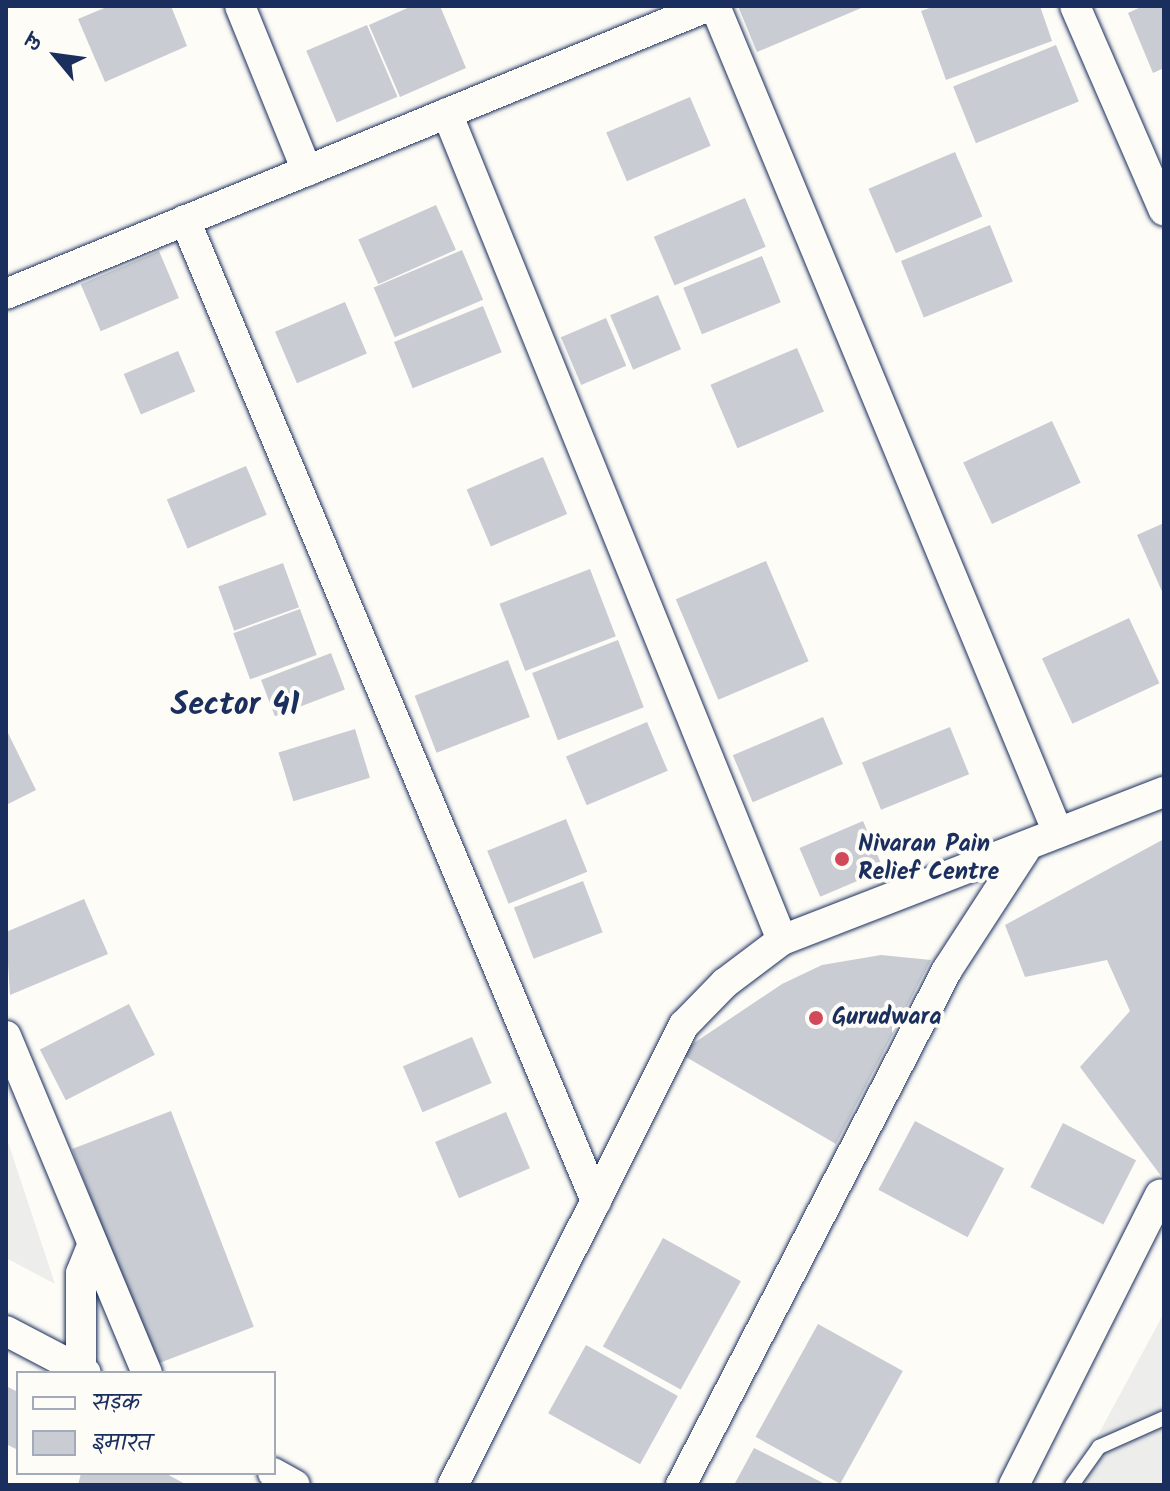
<!DOCTYPE html>
<meta charset="utf-8">
<style>
body{margin:0}
#map{position:relative;width:1170px;height:1491px;overflow:hidden;background:#fdfcf7;font-family:Kalam,"Playpen Sans Deva",sans-serif}
div>[style]{position:absolute}
.built>*{inset:0;background:#edeeec}
.building>*{inset:0;background:#c9ccd3;transform-origin:0 0}
.roads{filter:drop-shadow(0 0 2px #1b2f5e) drop-shadow(0 0 2px #1b2f5e)}
.lane>*{height:14px;margin:-7px;padding:0 7px;transform-origin:7px;border-radius:7px;background:#fdfcf7}
.street>*{height:30px;margin:-15px;padding:0 15px;transform-origin:15px;border-radius:15px;background:#fdfcf7}
.dots>*{width:22px;height:22px;translate:-50% -50%;box-sizing:border-box;border:4px solid #fdfcf7;border-radius:50%}
span{translate:-50% -50%;white-space:nowrap;text-align:center;line-height:1.15;-webkit-text-stroke:8px #fdfcf7;paint-order:stroke}
.poi-label{font-size:24px;color:#1b2f5e;font-weight:700}
.left{translate:0 -50%;text-align:left}
.district-label{font-size:32px;color:#1b2f5e;font-weight:700}
.frame{position:absolute;inset:0;border:8px solid #1b2f5e;pointer-events:none}
.legend{position:absolute;left:16px;top:1371px;width:260px;height:104px;box-sizing:border-box;background:#fdfcf7;border:2px solid #a3aaba;margin:0;padding:10px 14px;list-style:none;font-size:24px;color:#1b2f5e}
.legend li{display:flex;align-items:center;gap:16px;height:40px}
.legend b{width:40px;border:2px solid #a3aaba}
.north{position:absolute;left:16px;top:16px;width:80px;height:80px;-webkit-text-stroke:6px #fdfcf7;paint-order:stroke;rotate:299deg;font-size:22px;font-weight:700;line-height:32px;text-align:center;color:#1b2f5e}
.north::after{content:'';display:block;margin:auto;width:28px;height:36px;background:#1b2f5e;clip-path:polygon(50% 0,100% 100%,50% 72%,0 100%)}
</style>
<div id="map">
<div class="built">
<i style="clip-path:polygon(6px 1136px,55px 1284px,6px 1258px)"></i>
<i style="clip-path:polygon(1164px 1313px,1164px 1485px,1071px 1485px)"></i>
</div>
<div class="building">
<i style="clip-path:polygon(109px 6px,171px 6px,187px 46px,105px 82px,78px 19px)"></i>
<i style="clip-path:polygon(412px 6px,440px 6px,466px 68px,400px 97px,369px 25px)"></i>
<i style="clip-path:polygon(738px 6px,866px 6px,757px 52px)"></i>
<i style="clip-path:polygon(935px 6px,1040px 6px,1052px 41px,946px 80px,921px 11px)"></i>
<i style="clip-path:polygon(1143px 6px,1164px 6px,1164px 68px,1153px 73px,1128px 13px)"></i>
<i style="left:367px;top:25px;width:78px;height:66px;rotate:67deg"></i>
<i style="left:1056px;top:45px;width:61px;height:111px;rotate:68deg"></i>
<i style="left:690px;top:97px;width:53px;height:91px;rotate:67deg"></i>
<i style="left:955px;top:152px;width:70px;height:94px;rotate:67deg"></i>
<i style="left:745px;top:198px;width:53px;height:99px;rotate:67deg"></i>
<i style="left:436px;top:205px;width:49px;height:85px;rotate:66deg"></i>
<i style="left:990px;top:225px;width:61px;height:96px;rotate:68deg"></i>
<i style="left:462px;top:250px;width:54px;height:96px;rotate:67deg"></i>
<i style="left:159px;top:251px;width:51px;height:85px;rotate:67deg"></i>
<i style="left:762px;top:256px;width:50px;height:85px;rotate:68deg"></i>
<i style="left:658px;top:295px;width:59px;height:52px;rotate:67deg"></i>
<i style="left:345px;top:302px;width:56px;height:76px;rotate:67deg"></i>
<i style="left:483px;top:306px;width:50px;height:96px;rotate:68deg"></i>
<i style="left:606px;top:318px;width:52px;height:49px;rotate:67deg"></i>
<i style="left:797px;top:348px;width:69px;height:94px;rotate:67deg"></i>
<i style="left:178px;top:351px;width:44px;height:59px;rotate:67deg"></i>
<i style="left:1052px;top:421px;width:68px;height:98px;rotate:65deg"></i>
<i style="left:543px;top:457px;width:62px;height:83px;rotate:67deg"></i>
<i style="left:246px;top:466px;width:53px;height:86px;rotate:67deg"></i>
<i style="clip-path:polygon(1164px 523px,1164px 596px,1137px 535px)"></i>
<i style="left:766px;top:561px;width:109px;height:98px;rotate:67deg"></i>
<i style="left:283px;top:563px;width:47px;height:69px;rotate:70deg"></i>
<i style="left:590px;top:569px;width:72px;height:97px;rotate:69deg"></i>
<i style="left:300px;top:609px;width:49px;height:71px;rotate:70deg"></i>
<i style="left:1129px;top:618px;width:72px;height:96px;rotate:65deg"></i>
<i style="left:618px;top:640px;width:72px;height:92px;rotate:69deg"></i>
<i style="left:331px;top:653px;width:39px;height:75px;rotate:69deg"></i>
<i style="left:508px;top:660px;width:61px;height:100px;rotate:69deg"></i>
<i style="left:823px;top:717px;width:51px;height:98px;rotate:67deg"></i>
<i style="left:647px;top:722px;width:53px;height:88px;rotate:67deg"></i>
<i style="left:950px;top:727px;width:51px;height:95px;rotate:68deg"></i>
<i style="left:355px;top:729px;width:51px;height:80px;rotate:73deg"></i>
<i style="clip-path:polygon(8px 733px,36px 790px,6px 805px,6px 734px)"></i>
<i style="left:566px;top:819px;width:57px;height:85px;rotate:68deg"></i>
<i style="left:863px;top:821px;width:53px;height:69px;rotate:67deg"></i>
<i style="clip-path:polygon(1164px 839px,1164px 1180px,1080px 1067px,1130px 1011px,1107px 960px,1025px 977px,1005px 925px)"></i>
<i style="left:583px;top:881px;width:55px;height:74px;rotate:69deg"></i>
<i style="clip-path:polygon(84px 899px,108px 954px,10px 995px,6px 932px)"></i>
<i style="clip-path:polygon(881px 955px,931px 960px,836px 1144px,679px 1053px,782px 984px,822px 965px)"></i>
<i style="left:129px;top:1004px;width:57px;height:100px;rotate:63deg"></i>
<i style="left:472px;top:1037px;width:50px;height:75px;rotate:67deg"></i>
<i style="left:171px;top:1111px;width:231px;height:106px;rotate:69deg"></i>
<i style="left:506px;top:1112px;width:61px;height:77px;rotate:67deg"></i>
<i style="left:915px;top:1121px;width:101px;height:78px;rotate:28deg"></i>
<i style="left:1063px;top:1123px;width:82px;height:72px;rotate:27deg"></i>
<i style="left:663px;top:1238px;width:89px;height:124px;rotate:29deg"></i>
<i style="left:818px;top:1324px;width:97px;height:129px;rotate:29deg"></i>
<i style="left:586px;top:1345px;width:105px;height:78px;rotate:29deg"></i>
<i style="clip-path:polygon(6px 1386px,18px 1392px,18px 1450px,6px 1444px)"></i>
<i style="clip-path:polygon(754px 1448px,827px 1485px,734px 1485px)"></i>
<i style="clip-path:polygon(81px 1473px,165px 1473px,187px 1485px,78px 1485px)"></i>
</div>
<div class="roads">
<div class="lane">
<i style="left:1072px;top:1485px;width:47px;rotate:-54.6deg"></i>
<i style="left:1099px;top:1447px;width:71px;rotate:-24deg"></i>
</div>
<div class="street">
<i style="left:240px;top:6px;width:178px;rotate:67.9deg"></i>
<i style="left:715px;top:6px;width:895px;rotate:67.47deg"></i>
<i style="left:1075px;top:6px;width:223px;rotate:66.5deg"></i>
<i style="left:447px;top:113px;width:892px;rotate:67.95deg"></i>
<i style="left:185px;top:220px;width:1064px;rotate:67.27deg"></i>
<i style="left:6px;top:294px;width:760px;rotate:-22.28deg"></i>
<i style="left:6px;top:1036px;width:365px;rotate:67.3deg"></i>
<i style="left:6px;top:1331px;width:90px;rotate:27.7deg"></i>
<i style="left:81px;top:1370px;width:97px;rotate:-90deg"></i>
<i style="left:81px;top:1273px;width:31px;rotate:-68deg"></i>
<i style="left:273px;top:1473px;width:25px;rotate:29deg"></i>
<i style="left:453px;top:1485px;width:515px;rotate:-63.34deg"></i>
<i style="left:684px;top:1025px;width:59px;rotate:-45.7deg"></i>
<i style="left:725px;top:983px;width:71px;rotate:-37deg"></i>
<i style="left:782px;top:940px;width:410px;rotate:-21.2deg"></i>
<i style="left:681px;top:1485px;width:580px;rotate:-62.68deg"></i>
<i style="left:947px;top:970px;width:143px;rotate:-57deg"></i>
<i style="left:1014px;top:1485px;width:325px;rotate:-63.3deg"></i>
</div>
</div>
<div class="dots">
<i style="left:842px;top:859px;background:#d1495b"></i>
<i style="left:816px;top:1018px;background:#d1495b"></i>
</div>
<div class="poi-label">
<span class="left" style="left:858px;top:859px">Nivaran Pain<br>Relief Centre</span>
<span class="left" style="left:832px;top:1018px">Gurudwara</span>
</div>
<div class="district-label">
<span style="left:235px;top:706px">Sector 41</span>
</div>
<div class="frame"></div>
<ul class="legend">
<li><b style="height:10px;background:#fdfcf7"></b>सड़क</li>
<li><b style="height:22px;background:#c9ccd3"></b>इमारत</li>
</ul>
<div class="north">उ</div>
</div>
